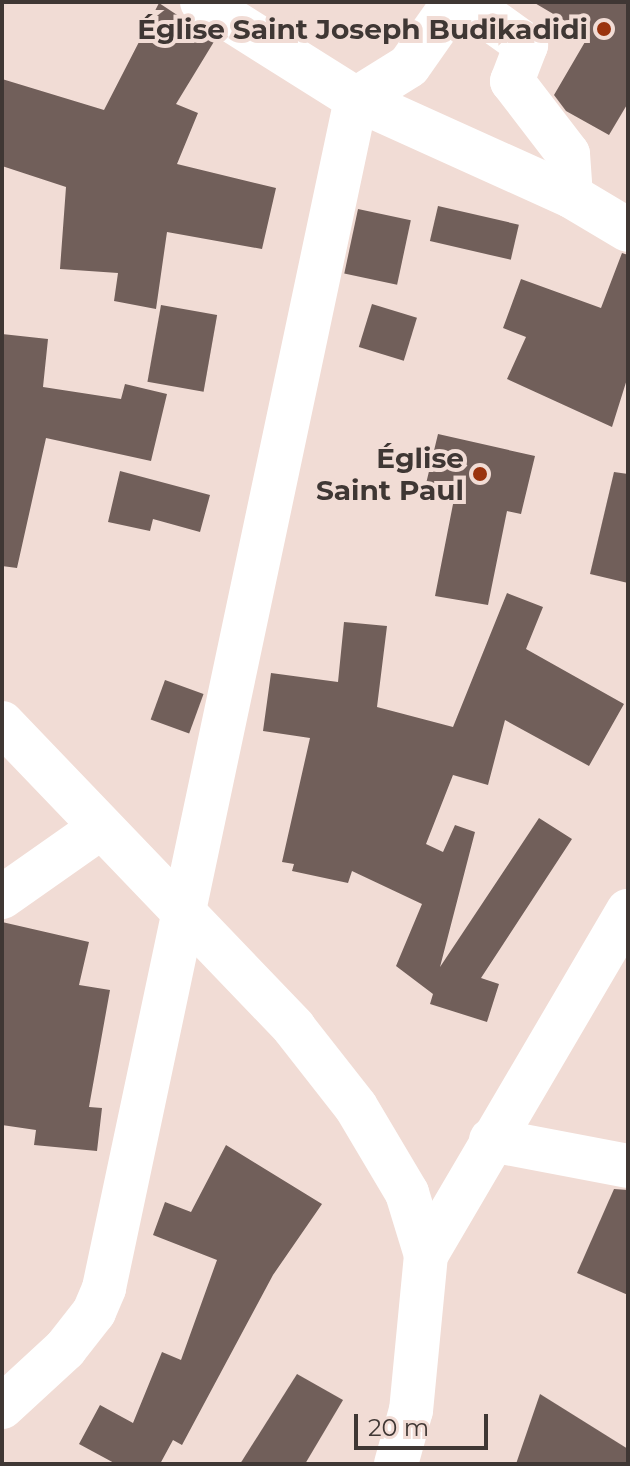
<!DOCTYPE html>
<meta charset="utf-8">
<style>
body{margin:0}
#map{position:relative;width:630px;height:1466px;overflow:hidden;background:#f1dcd5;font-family:Montserrat,sans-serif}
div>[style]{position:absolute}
.building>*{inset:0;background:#715f5a;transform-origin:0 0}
.minor>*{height:44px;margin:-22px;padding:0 22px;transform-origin:22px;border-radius:22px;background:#fff}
.highway>*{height:44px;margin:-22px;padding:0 22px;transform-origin:22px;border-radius:22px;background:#fff}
.dots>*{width:22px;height:22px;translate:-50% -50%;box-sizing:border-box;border:4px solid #f1dcd5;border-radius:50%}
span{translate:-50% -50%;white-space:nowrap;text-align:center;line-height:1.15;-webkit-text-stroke:8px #f1dcd5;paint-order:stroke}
.poi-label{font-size:28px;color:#3f3734;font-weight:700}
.right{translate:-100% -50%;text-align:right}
.frame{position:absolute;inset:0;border:4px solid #3f3734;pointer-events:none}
.scale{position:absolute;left:354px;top:1414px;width:134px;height:36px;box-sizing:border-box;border:4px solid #3f3734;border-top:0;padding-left:10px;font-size:24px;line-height:28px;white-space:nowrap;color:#3f3734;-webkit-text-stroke:6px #f1dcd5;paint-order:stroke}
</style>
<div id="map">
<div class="building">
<i style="clip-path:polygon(533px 2px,628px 2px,628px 103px,609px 135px,566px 111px,554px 95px,589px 35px)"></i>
<i style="clip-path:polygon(159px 3px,215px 40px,176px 104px,198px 113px,177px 164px,276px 188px,262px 249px,167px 232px,156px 309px,114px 301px,118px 273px,60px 269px,66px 187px,2px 166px,2px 79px,104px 110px)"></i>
<i style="left:438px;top:206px;width:83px;height:36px;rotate:13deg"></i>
<i style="left:358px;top:209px;width:54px;height:66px;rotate:12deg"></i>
<i style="clip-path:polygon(622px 253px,628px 255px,628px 376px,612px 427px,507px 379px,526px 337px,503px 328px,521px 279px,601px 308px)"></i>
<i style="left:372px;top:304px;width:47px;height:45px;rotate:17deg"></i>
<i style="left:161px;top:305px;width:57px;height:78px;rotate:10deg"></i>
<i style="clip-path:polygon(2px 334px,48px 339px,43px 387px,121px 399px,125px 384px,167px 394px,151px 461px,46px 438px,17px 568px,2px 566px)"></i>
<i style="clip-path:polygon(438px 434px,535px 456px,521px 514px,507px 511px,488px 605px,435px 596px,454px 499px,424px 492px)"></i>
<i style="clip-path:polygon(120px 471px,210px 495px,200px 532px,153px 519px,150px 531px,108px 522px)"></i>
<i style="clip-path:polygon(614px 472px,628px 474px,628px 583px,590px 574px)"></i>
<i style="clip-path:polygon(507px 593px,543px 607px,526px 649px,624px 704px,589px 766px,505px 720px,488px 785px,453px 775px,426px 844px,443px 852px,455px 825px,475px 832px,440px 967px,539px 818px,572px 839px,481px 978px,499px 984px,487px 1022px,430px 1004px,433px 994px,396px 966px,422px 904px,352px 871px,348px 883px,292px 871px,294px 864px,282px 862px,310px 738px,263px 731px,271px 673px,338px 682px,344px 622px,387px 626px,377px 707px,453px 727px)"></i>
<i style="left:165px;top:680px;width:41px;height:42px;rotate:20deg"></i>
<i style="clip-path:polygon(2px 922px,89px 942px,79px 985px,110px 990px,89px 1107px,102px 1108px,97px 1151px,34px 1145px,36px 1130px,2px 1125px)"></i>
<i style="clip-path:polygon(226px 1145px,322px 1204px,273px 1275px,182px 1445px,173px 1440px,160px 1464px,116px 1464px,79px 1444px,100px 1405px,133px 1423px,162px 1352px,181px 1360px,217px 1260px,153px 1235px,165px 1202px,191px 1212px)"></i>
<i style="clip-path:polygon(614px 1189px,628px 1190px,628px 1295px,577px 1273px)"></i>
<i style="clip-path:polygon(297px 1374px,343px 1400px,305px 1464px,240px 1464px)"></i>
<i style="clip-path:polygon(540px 1394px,628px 1449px,628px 1464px,516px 1464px)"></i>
</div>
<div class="minor">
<i style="left:202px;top:2px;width:182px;rotate:32.2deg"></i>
<i style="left:356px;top:99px;width:236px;rotate:24.3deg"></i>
<i style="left:571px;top:196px;width:66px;rotate:30.8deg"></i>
<i style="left:466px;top:2px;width:74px;rotate:35.6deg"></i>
<i style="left:526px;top:45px;width:39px;rotate:111deg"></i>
<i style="left:512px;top:81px;width:92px;rotate:52.5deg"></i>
<i style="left:568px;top:154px;width:42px;rotate:85.9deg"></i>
<i style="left:2px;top:897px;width:120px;rotate:-35.1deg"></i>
<i style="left:491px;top:1140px;width:139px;rotate:10.7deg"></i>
<i style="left:426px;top:1255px;width:399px;rotate:-59.6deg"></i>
<i style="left:2px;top:1407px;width:86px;rotate:-42.6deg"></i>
<i style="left:65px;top:1349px;width:47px;rotate:-51.9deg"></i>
<i style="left:94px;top:1312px;width:26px;rotate:-67deg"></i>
<i style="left:104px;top:1288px;width:1215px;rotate:-78.03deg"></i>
<i style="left:356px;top:99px;width:62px;rotate:-31.9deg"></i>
<i style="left:409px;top:66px;width:78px;rotate:-54.9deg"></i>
</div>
<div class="highway">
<i style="left:2px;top:723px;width:422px;rotate:46.2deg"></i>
<i style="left:294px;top:1028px;width:100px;rotate:51.9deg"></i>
<i style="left:356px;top:1107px;width:100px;rotate:59.3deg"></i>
<i style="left:407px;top:1193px;width:65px;rotate:73deg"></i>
<i style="left:426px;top:1255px;width:156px;rotate:95.5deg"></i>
<i style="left:411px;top:1410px;width:56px;rotate:105.5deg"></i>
</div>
<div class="dots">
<i style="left:604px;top:29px;background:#9a330e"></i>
<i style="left:480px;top:474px;background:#9a330e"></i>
</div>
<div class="poi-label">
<span class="right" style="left:588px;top:29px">Église Saint Joseph Budikadidi</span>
<span class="right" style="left:464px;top:474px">Église<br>Saint Paul</span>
</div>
<div class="frame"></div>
<div class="scale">20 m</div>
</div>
